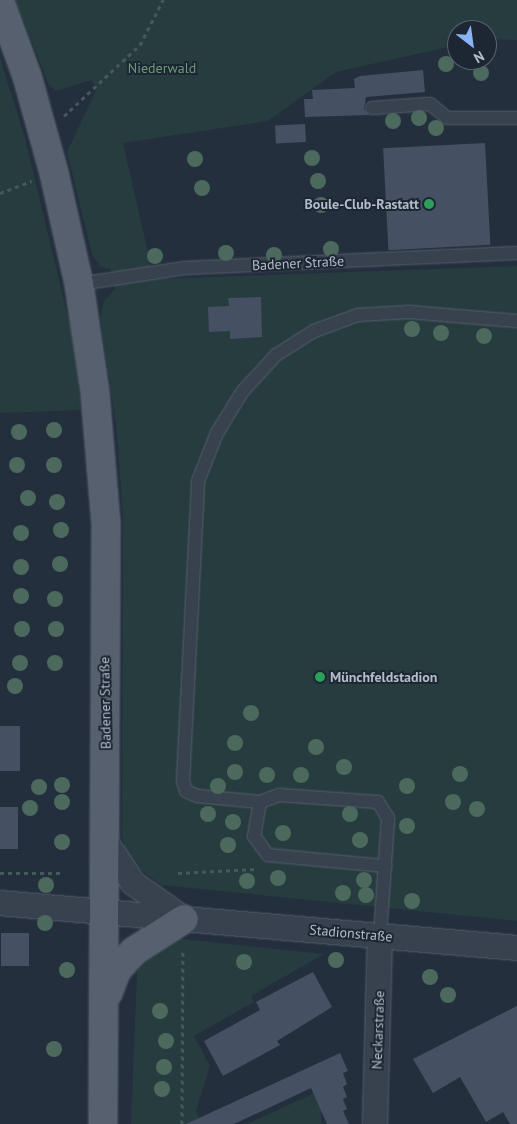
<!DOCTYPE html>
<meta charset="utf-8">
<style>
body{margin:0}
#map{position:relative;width:517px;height:1124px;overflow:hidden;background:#242f3e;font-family:"PT Sans",sans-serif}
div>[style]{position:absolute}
.green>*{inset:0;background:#263c3f}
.building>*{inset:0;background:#455162;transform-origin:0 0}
.path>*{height:3px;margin-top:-1.5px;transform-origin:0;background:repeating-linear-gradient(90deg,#44595c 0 4px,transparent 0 8px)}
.roads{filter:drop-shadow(0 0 1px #565f6c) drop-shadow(0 0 1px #565f6c)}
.service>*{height:12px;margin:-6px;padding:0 6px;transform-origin:6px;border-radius:6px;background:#38414e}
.minor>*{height:24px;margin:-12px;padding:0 12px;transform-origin:12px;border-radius:12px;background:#38414e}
.primary>*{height:28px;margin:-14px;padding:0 14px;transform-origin:14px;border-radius:14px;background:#56606e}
.trees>*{width:16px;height:16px;margin:-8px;border-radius:50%;background:#4b6a5d}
.dots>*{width:14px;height:14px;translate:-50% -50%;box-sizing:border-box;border:2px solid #1d2633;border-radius:50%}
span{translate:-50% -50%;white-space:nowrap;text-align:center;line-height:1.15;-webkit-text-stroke:4px #1d2633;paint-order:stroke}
.park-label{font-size:14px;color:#6b9a76}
.poi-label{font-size:14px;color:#b4bcc9;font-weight:700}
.right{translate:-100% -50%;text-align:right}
.left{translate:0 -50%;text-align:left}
.street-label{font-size:14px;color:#b4bcc9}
.north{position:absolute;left:447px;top:20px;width:50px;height:50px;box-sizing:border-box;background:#1d2633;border:1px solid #59626f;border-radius:50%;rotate:150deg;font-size:14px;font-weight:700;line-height:20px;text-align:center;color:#b4bcc9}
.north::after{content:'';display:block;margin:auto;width:18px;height:22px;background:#8ab4f8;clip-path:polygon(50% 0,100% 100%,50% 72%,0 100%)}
</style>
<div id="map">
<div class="green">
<i style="clip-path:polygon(15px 0,517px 0,517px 40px,487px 39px,487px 30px,457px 30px,457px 45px,336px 72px,268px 121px,123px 143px,154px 279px,517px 266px,517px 921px,161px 885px,129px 861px,122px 837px,123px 517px,117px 432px,100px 318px,104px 301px,115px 289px,110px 269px,101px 267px,92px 254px,67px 152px,97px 88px,91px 80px,56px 91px,49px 85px)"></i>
<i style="clip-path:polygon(0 58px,25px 138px,72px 334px,81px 410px,0 413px)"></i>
<i style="clip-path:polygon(172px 938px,324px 954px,251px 996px,254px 1002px,194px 1036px,210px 1066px,196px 1111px,202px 1124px,131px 1124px,137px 972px,145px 956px)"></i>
<i style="clip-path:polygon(321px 1090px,321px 1124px,247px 1124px)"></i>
</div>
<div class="building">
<i style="clip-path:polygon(423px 70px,425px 92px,366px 97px,364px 109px,369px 115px,305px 117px,304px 99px,313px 99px,312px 90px,355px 88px,354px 79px,360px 76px)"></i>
<i style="left:305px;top:124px;width:18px;height:30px;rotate:87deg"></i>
<i style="left:485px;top:143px;width:102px;height:102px;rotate:87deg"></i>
<i style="clip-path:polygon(261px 297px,262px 337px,230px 339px,230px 331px,209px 332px,208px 307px,229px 306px,228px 298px)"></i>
<i style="left:0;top:726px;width:20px;height:45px"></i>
<i style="left:0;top:807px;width:18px;height:42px"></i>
<i style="left:1px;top:933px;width:28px;height:33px"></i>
<i style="clip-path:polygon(313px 972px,332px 1007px,277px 1041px,280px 1045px,223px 1076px,204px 1041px,260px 1010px,256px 1002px)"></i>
<i style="clip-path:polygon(517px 1006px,517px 1124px,510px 1124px,503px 1112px,486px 1122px,460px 1077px,433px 1093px,413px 1059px)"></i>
<i style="clip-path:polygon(340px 1053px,348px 1071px,343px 1073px,347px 1084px,343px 1087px,347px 1097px,343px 1099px,347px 1109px,343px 1111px,349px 1124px,327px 1124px,311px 1088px,234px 1124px,186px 1124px)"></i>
</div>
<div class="path">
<i style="left:64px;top:116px;width:104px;rotate:-43.1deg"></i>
<i style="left:140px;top:45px;width:51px;rotate:-62.9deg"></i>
<i style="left:0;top:193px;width:34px;rotate:-21deg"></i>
<i style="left:0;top:873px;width:62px"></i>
<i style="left:178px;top:873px;width:79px;rotate:-2.9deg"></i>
<i style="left:182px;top:1124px;width:174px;rotate:-89.7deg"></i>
</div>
<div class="roads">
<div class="service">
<i style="left:372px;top:108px;width:58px;rotate:-3.9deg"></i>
<i style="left:430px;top:104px;width:22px;rotate:39deg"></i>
<i style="left:447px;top:118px;width:70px"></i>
<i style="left:79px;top:284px;width:107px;rotate:-8.6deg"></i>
<i style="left:185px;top:268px;width:332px;rotate:-2.6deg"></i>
<i style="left:260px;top:802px;width:35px;rotate:100deg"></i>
<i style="left:254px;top:836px;width:24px;rotate:54deg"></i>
<i style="left:268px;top:855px;width:118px;rotate:5.4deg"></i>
<i style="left:380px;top:936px;width:118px;rotate:-86.1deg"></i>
<i style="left:388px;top:818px;width:19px;rotate:-122deg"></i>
<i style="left:378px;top:802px;width:99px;rotate:-176deg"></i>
<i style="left:279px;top:795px;width:20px;rotate:160deg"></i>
<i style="left:260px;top:802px;width:63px;rotate:-174.6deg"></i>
<i style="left:197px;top:796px;width:12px;rotate:-156deg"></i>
<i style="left:186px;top:791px;width:10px;rotate:-107deg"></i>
<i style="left:183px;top:781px;width:300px;rotate:-87.1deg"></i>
<i style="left:198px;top:481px;width:52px;rotate:-68.4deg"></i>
<i style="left:217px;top:433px;width:48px;rotate:-58.6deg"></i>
<i style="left:242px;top:392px;width:50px;rotate:-47.4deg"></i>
<i style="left:276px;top:355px;width:45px;rotate:-32.3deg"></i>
<i style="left:314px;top:331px;width:47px;rotate:-20deg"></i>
<i style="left:358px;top:315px;width:51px;rotate:-3.4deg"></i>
<i style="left:409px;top:312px;width:108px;rotate:4.8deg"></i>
</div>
<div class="minor">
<i style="left:106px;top:842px;width:49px;rotate:56.6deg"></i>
<i style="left:133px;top:883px;width:59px;rotate:35.3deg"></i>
<i style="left:0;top:903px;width:519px;rotate:4.97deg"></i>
<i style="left:375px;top:1124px;width:188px;rotate:-88.5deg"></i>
</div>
<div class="primary">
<i style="left:0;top:2px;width:79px;rotate:70deg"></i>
<i style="left:27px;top:76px;width:101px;rotate:74.4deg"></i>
<i style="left:54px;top:173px;width:114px;rotate:77.3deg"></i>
<i style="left:79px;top:284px;width:110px;rotate:81.6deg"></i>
<i style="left:95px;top:393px;width:130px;rotate:85.2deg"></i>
<i style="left:106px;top:523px;width:601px;rotate:90.29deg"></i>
<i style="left:108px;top:993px;width:25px;rotate:-69deg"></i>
<i style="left:117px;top:970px;width:25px;rotate:-48deg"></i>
<i style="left:134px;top:951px;width:59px;rotate:-32.6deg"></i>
</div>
</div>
<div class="trees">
<i style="left:446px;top:64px"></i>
<i style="left:481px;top:73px"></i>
<i style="left:419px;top:118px"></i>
<i style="left:393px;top:121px"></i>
<i style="left:436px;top:128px"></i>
<i style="left:312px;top:158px"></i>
<i style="left:195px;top:159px"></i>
<i style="left:318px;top:181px"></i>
<i style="left:202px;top:188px"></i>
<i style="left:321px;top:205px"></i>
<i style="left:331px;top:249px"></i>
<i style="left:226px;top:253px"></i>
<i style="left:274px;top:255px"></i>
<i style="left:155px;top:256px"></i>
<i style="left:412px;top:329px"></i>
<i style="left:441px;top:333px"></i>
<i style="left:484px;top:336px"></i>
<i style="left:54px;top:430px"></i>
<i style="left:19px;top:432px"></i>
<i style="left:17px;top:465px"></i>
<i style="left:54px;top:465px"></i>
<i style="left:28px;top:498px"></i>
<i style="left:57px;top:502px"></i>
<i style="left:61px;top:530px"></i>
<i style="left:21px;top:533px"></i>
<i style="left:60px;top:564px"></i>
<i style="left:21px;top:567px"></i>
<i style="left:21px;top:596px"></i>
<i style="left:55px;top:599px"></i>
<i style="left:22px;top:629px"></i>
<i style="left:56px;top:629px"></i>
<i style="left:20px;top:663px"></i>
<i style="left:55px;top:663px"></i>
<i style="left:15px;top:686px"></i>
<i style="left:251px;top:713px"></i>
<i style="left:235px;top:743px"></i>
<i style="left:316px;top:747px"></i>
<i style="left:344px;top:767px"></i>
<i style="left:235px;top:772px"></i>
<i style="left:460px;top:774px"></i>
<i style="left:267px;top:775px"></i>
<i style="left:301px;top:775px"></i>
<i style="left:62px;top:785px"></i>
<i style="left:218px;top:786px"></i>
<i style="left:407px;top:786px"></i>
<i style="left:39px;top:787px"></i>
<i style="left:62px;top:802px"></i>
<i style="left:453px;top:802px"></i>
<i style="left:30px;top:808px"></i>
<i style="left:477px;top:809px"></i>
<i style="left:208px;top:814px"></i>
<i style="left:350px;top:814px"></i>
<i style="left:233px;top:822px"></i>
<i style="left:407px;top:826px"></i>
<i style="left:283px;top:833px"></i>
<i style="left:360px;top:840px"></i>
<i style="left:62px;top:842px"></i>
<i style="left:228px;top:845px"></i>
<i style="left:278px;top:878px"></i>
<i style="left:364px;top:880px"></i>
<i style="left:247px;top:881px"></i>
<i style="left:46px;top:885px"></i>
<i style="left:343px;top:893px"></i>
<i style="left:366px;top:895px"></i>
<i style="left:412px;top:901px"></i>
<i style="left:45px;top:923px"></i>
<i style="left:336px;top:960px"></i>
<i style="left:244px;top:962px"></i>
<i style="left:67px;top:970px"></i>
<i style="left:430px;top:977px"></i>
<i style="left:448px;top:995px"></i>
<i style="left:160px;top:1011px"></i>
<i style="left:166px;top:1041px"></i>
<i style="left:54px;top:1049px"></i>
<i style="left:164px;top:1067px"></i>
<i style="left:162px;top:1089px"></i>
</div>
<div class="dots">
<i style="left:429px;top:204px;background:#2e9e5b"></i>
<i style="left:320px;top:677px;background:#2e9e5b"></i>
</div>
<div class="park-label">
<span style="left:162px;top:68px">Niederwald</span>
</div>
<div class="poi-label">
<span class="right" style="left:419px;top:204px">Boule-Club-Rastatt</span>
<span class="left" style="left:330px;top:677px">Münchfeldstadion</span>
</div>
<div class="street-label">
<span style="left:298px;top:263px;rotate:-3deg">Badener Straße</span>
<span style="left:105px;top:703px;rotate:-91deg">Badener Straße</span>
<span style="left:351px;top:933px;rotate:5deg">Stadionstraße</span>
<span style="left:378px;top:1030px;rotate:-88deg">Neckarstraße</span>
</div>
<div class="north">N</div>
</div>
